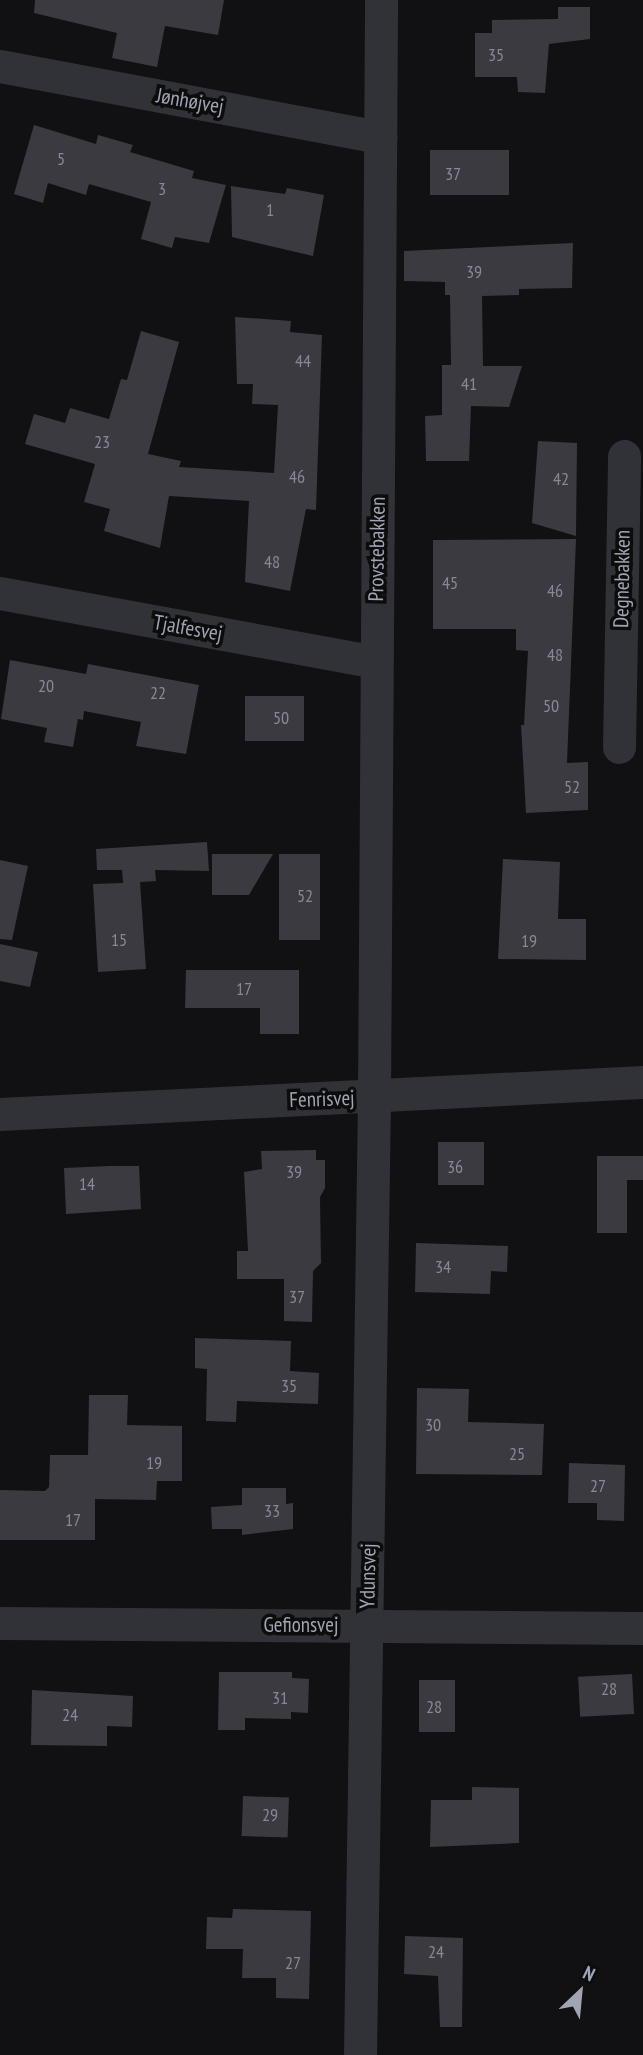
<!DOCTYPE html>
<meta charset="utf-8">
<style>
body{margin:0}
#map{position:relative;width:643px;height:2055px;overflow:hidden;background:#111012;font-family:"PT Sans Narrow",sans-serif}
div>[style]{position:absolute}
.building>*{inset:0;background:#3a3a40;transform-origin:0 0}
.minor>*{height:33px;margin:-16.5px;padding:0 16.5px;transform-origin:16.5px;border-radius:16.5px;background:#313237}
span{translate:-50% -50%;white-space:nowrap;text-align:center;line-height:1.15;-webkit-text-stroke:7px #0c0c0d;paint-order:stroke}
.number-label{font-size:18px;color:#868a97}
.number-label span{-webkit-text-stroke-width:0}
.street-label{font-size:21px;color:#a0a5b4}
.north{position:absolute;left:545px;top:1957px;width:70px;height:70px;-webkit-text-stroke:5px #0c0c0d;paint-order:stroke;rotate:26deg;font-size:19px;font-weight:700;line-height:28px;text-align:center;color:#a0a5b4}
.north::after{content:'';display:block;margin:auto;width:24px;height:32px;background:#a0a5b4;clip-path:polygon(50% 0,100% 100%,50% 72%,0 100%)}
</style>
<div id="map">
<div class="building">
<i style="clip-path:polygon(35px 0,224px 0,218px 35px,165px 26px,157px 67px,112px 58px,117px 33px,34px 13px)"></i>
<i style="clip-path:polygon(558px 7px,590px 7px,590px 39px,549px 44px,545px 93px,518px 92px,517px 77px,475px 77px,475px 33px,492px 33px,492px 20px,558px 19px)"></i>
<i style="clip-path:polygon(34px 125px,96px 144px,98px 135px,133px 145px,130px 152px,194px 171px,192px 178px,226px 185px,209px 243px,175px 237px,172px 248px,141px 239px,151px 202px,89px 184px,86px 195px,48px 183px,43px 203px,14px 194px)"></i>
<i style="left:509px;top:150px;width:45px;height:79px;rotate:90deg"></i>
<i style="clip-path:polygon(231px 186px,285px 194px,287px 188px,324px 195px,313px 256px,232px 237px)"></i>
<i style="clip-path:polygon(573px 243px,572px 288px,519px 289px,519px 295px,482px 296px,483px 366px,522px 366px,509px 407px,471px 406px,469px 461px,426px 461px,425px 416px,442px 415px,442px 365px,451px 365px,450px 295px,445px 295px,445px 282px,404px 281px,404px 251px)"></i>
<i style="clip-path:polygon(235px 317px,291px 321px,290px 332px,322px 335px,316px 510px,306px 509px,290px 591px,245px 582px,249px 501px,169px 496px,160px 548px,104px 531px,110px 509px,84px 502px,95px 464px,25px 444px,34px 414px,65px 423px,70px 408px,109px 419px,121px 379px,127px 380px,141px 331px,179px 342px,148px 454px,181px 461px,179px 467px,274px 473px,278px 405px,252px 404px,253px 384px,237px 384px)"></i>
<i style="clip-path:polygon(538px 441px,577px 443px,576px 536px,532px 523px)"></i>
<i style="clip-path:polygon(576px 539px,567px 763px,588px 762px,588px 810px,526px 813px,521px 725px,524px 725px,528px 651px,516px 650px,516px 629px,433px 629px,433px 540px)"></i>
<i style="clip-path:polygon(10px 660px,86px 674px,88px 664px,199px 685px,186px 754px,136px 746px,141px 722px,84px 711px,83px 720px,78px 719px,73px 747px,44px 742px,47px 728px,1px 719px)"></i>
<i style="left:245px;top:696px;width:59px;height:45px"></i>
<i style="clip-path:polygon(207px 842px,209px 871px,155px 870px,156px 881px,140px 882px,146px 969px,98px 972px,93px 884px,123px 883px,122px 870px,97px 870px,96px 849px)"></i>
<i style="clip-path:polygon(212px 854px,273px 854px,249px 895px,212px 895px)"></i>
<i style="left:279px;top:854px;width:41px;height:86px"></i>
<i style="clip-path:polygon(503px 859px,560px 862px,558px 919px,586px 919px,586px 960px,498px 959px)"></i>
<i style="clip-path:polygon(0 860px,28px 866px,12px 940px,0 939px)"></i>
<i style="clip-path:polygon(0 944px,38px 952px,30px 987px,0 981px)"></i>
<i style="clip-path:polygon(186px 970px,299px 970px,299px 1034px,260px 1034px,260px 1008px,185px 1008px)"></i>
<i style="left:438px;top:1142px;width:46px;height:43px"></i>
<i style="clip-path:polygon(316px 1150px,316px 1160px,325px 1160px,325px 1188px,320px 1197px,321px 1263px,313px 1271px,312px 1322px,284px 1321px,284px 1279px,237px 1279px,237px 1251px,248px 1251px,244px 1172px,262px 1169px,261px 1151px)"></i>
<i style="clip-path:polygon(597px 1156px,643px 1156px,643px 1180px,627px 1180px,627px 1233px,597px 1233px)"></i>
<i style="clip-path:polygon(109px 1166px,139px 1166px,141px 1209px,66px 1214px,64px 1168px)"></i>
<i style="clip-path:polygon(416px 1243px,508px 1246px,507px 1272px,491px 1271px,490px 1294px,415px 1292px)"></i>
<i style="clip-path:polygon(195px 1338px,291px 1341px,290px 1371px,319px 1373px,318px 1404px,237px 1401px,236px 1422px,206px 1421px,207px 1369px,195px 1368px)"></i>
<i style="clip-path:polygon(417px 1388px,469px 1389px,468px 1422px,544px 1424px,542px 1475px,416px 1474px)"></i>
<i style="clip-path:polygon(89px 1395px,128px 1395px,127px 1425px,182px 1426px,182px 1481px,157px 1481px,156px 1500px,95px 1499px,95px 1540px,0 1540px,0 1490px,45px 1491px,49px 1487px,50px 1455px,88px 1455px)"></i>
<i style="clip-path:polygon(569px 1463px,625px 1465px,624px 1521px,597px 1520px,597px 1503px,568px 1503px)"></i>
<i style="clip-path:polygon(242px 1488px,286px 1488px,286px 1504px,293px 1503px,293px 1529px,242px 1535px,242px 1529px,212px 1529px,211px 1507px,242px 1505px)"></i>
<i style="clip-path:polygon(219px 1672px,292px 1672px,292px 1678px,309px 1679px,308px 1713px,291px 1712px,291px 1719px,245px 1718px,245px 1730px,218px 1730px)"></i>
<i style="left:632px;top:1674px;width:40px;height:54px;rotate:87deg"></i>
<i style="left:419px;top:1680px;width:36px;height:52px"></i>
<i style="clip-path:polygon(32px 1690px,133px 1696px,132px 1727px,107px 1726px,107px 1746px,31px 1745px)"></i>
<i style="clip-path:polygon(472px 1787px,519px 1788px,519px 1843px,430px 1847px,431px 1800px,472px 1800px)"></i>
<i style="left:243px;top:1796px;width:46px;height:40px;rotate:2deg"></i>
<i style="clip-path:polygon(233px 1909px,311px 1911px,309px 1999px,276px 1998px,276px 1978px,242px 1978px,243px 1949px,206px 1949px,207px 1917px,232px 1918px)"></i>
<i style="clip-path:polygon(405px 1936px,463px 1938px,462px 2027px,440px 2027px,438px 1976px,404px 1974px)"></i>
</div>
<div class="minor">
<i style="left:0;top:66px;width:387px;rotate:10.6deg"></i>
<i style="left:0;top:593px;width:382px;rotate:10.4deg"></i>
<i style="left:619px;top:747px;width:291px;rotate:-89deg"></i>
<i style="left:0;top:1114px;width:644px;rotate:-2.85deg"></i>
<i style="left:0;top:1623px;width:643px;rotate:0.45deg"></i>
<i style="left:360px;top:2055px;width:958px;rotate:-89.16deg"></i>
<i style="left:374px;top:1097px;width:1097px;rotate:-89.63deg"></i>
</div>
<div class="number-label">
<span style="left:496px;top:55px">35</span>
<span style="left:61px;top:159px">5</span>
<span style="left:453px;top:174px">37</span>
<span style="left:162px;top:189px">3</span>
<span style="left:270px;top:210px">1</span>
<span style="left:474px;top:272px">39</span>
<span style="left:303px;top:361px">44</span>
<span style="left:469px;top:384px">41</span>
<span style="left:102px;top:442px">23</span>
<span style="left:297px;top:477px">46</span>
<span style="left:561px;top:479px">42</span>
<span style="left:272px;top:562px">48</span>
<span style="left:450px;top:583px">45</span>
<span style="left:555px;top:591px">46</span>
<span style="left:555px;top:655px">48</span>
<span style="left:46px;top:686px">20</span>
<span style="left:158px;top:693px">22</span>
<span style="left:551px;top:706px">50</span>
<span style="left:281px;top:718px">50</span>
<span style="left:572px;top:787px">52</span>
<span style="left:305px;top:896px">52</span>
<span style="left:119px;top:940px">15</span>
<span style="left:529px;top:941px">19</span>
<span style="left:244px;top:989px">17</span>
<span style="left:455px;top:1167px">36</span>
<span style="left:294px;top:1172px">39</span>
<span style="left:87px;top:1184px">14</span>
<span style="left:443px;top:1267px">34</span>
<span style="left:297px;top:1297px">37</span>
<span style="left:289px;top:1386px">35</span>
<span style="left:433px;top:1425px">30</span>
<span style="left:517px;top:1454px">25</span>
<span style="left:154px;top:1463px">19</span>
<span style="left:598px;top:1486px">27</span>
<span style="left:272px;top:1511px">33</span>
<span style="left:73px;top:1520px">17</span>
<span style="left:609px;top:1689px">28</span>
<span style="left:280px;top:1698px">31</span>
<span style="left:434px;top:1707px">28</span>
<span style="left:70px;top:1715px">24</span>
<span style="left:270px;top:1815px">29</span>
<span style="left:436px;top:1952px">24</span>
<span style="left:293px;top:1963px">27</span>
</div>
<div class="street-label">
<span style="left:190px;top:101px;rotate:10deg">Jønhøjvej</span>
<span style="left:377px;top:549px;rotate:-89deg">Provstebakken</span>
<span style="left:622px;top:579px;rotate:-89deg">Degnebakken</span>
<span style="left:188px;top:628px;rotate:10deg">Tjalfesvej</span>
<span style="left:322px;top:1099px;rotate:-2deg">Fenrisvej</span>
<span style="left:368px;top:1576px;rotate:-89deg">Ydunsvej</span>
<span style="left:301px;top:1625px">Gefionsvej</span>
</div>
<div class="north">N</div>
</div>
